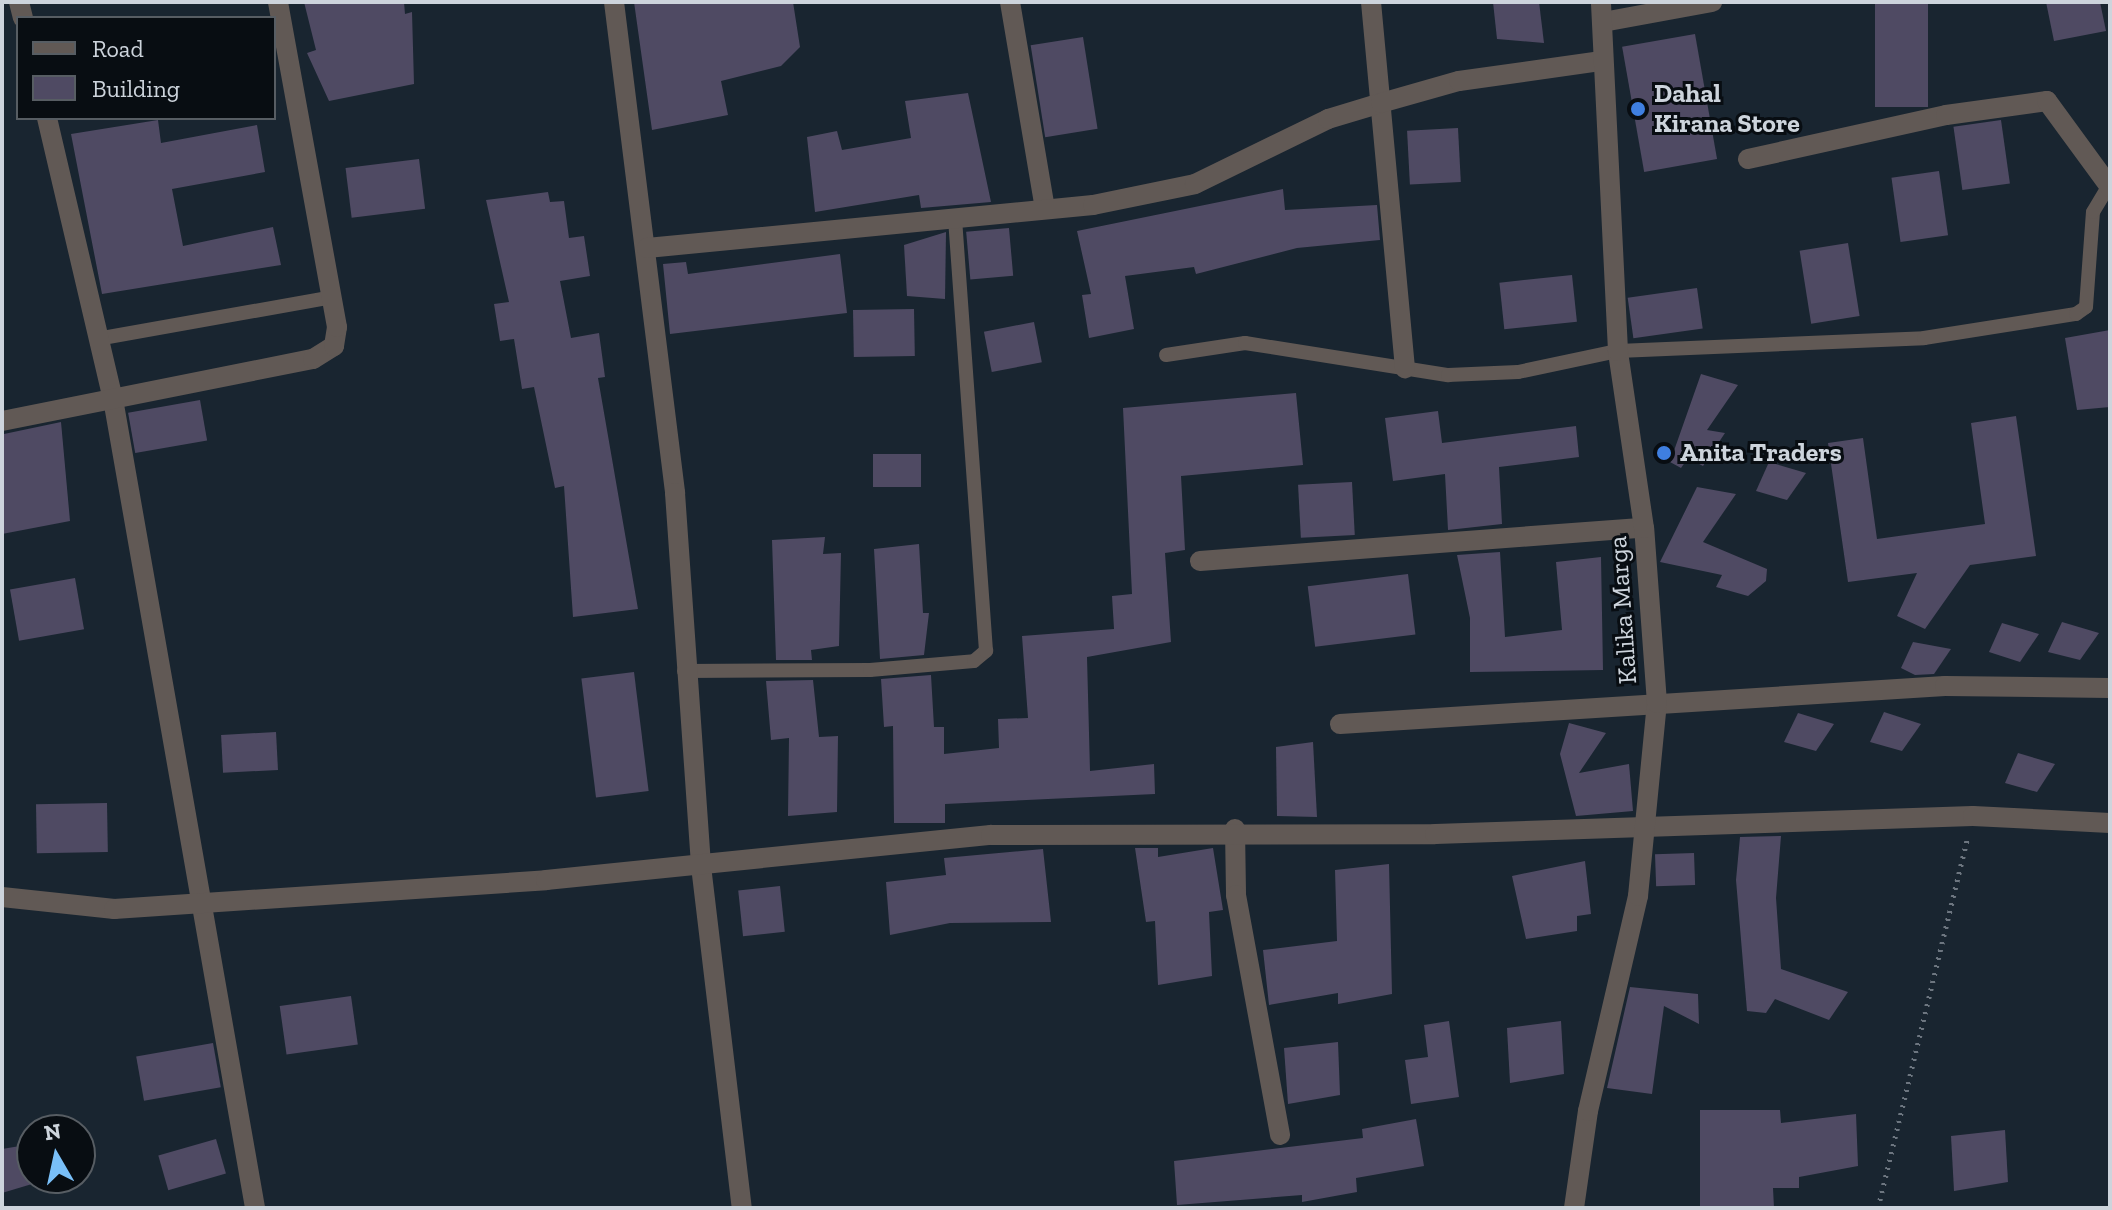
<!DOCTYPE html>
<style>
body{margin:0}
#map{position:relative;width:2112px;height:1210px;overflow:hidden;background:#192530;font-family:"Zilla Slab",serif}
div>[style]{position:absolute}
.building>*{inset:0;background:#4f4a63;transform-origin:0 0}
.path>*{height:5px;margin-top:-2.5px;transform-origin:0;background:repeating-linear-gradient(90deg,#6d7680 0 2px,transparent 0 8px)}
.service>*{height:14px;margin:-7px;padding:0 7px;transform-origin:7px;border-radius:7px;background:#615955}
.minor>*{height:20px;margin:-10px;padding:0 10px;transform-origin:10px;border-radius:10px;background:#615955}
.dots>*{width:22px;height:22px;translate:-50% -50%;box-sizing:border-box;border:4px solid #080d12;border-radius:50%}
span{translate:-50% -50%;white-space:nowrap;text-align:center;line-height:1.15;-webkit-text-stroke:6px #080d12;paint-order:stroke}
.poi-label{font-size:26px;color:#cdd4dc;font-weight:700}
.left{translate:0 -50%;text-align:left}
.street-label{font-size:26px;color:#cdd4dc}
.frame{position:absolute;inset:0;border:4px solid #cdd4dc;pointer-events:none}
.legend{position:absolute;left:16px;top:16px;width:260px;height:104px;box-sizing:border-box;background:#080d12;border:2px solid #575d63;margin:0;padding:10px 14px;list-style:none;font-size:24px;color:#cdd4dc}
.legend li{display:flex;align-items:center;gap:16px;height:40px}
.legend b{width:40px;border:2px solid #575d63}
.north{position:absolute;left:16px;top:1114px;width:80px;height:80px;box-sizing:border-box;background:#080d12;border:2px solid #575d63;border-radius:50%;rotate:351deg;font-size:22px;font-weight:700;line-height:32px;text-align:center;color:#cdd4dc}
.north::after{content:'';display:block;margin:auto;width:28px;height:36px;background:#79bff8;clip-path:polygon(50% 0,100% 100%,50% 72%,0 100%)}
</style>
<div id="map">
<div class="building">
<i style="clip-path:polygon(304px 2px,404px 2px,405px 14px,412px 12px,414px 84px,329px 101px,307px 53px,316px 50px)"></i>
<i style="clip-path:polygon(634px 2px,793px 2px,800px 47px,781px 66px,721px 81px,728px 115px,652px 130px)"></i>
<i style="clip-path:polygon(1493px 2px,1539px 2px,1544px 43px,1497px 39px)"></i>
<i style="left:1875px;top:2px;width:53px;height:105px"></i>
<i style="clip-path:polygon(2046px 2px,2100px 2px,2106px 31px,2054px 41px)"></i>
<i style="left:1695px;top:34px;width:127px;height:74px;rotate:80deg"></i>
<i style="left:1083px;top:37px;width:93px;height:53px;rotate:81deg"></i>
<i style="clip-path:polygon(968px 93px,991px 202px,921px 208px,919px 195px,815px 212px,807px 137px,837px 131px,842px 150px,911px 138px,905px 101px)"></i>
<i style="clip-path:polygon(158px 120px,161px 143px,257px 125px,265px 172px,172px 189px,183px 246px,273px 227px,281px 265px,102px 294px,71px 134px)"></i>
<i style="left:2001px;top:120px;width:64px;height:48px;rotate:82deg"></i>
<i style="left:1458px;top:128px;width:54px;height:51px;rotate:87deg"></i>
<i style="left:419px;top:159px;width:50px;height:74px;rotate:83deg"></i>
<i style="left:1939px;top:171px;width:65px;height:48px;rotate:82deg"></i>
<i style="clip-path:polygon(1283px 189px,1285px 210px,1377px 205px,1380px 240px,1297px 248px,1196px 274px,1194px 267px,1125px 276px,1134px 329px,1089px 338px,1082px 295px,1091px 294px,1077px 231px)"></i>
<i style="clip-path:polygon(548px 192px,550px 202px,564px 201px,569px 238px,584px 236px,590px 276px,560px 281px,571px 338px,599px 333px,605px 377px,598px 378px,638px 609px,573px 617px,564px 486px,555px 488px,534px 387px,522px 389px,514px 339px,500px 341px,494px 304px,509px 302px,486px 200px)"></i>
<i style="left:1009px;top:228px;width:48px;height:43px;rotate:85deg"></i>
<i style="clip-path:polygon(946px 232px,945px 299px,907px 296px,904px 245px)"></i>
<i style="left:1848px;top:243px;width:74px;height:49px;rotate:81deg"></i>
<i style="clip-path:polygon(840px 254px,847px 313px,670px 334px,663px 264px,686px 262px,688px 274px)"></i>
<i style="left:1572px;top:275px;width:47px;height:73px;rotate:84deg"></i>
<i style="left:1697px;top:288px;width:41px;height:70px;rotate:82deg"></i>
<i style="left:914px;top:309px;width:47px;height:61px;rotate:89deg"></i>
<i style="left:1034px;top:322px;width:41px;height:51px;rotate:79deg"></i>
<i style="clip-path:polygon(2110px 330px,2110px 407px,2077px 410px,2065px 338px)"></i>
<i style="clip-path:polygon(1701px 374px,1738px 385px,1707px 430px,1725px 433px,1703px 466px,1688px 458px,1681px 468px,1670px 462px)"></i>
<i style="clip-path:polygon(1296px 393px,1303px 465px,1181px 476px,1185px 550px,1165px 553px,1171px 642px,1087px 657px,1090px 771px,1154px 764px,1155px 794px,945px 804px,945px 823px,894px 823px,893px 726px,884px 727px,881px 679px,931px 675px,934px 727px,944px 727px,944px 754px,999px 748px,998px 719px,1028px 718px,1022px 636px,1114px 629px,1112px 596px,1132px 594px,1123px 408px)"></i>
<i style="left:200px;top:400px;width:41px;height:73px;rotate:80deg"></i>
<i style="clip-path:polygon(1438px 411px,1442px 443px,1576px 426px,1579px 457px,1499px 467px,1502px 524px,1448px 530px,1445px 474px,1393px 481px,1385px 418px)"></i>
<i style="clip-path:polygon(2016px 416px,2036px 556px,1970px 565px,1925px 629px,1897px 616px,1917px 573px,1848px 582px,1828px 443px,1863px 438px,1877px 539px,1985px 524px,1971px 423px)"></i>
<i style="clip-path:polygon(61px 422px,70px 521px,2px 534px,4px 434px)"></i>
<i style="left:873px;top:454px;width:48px;height:33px"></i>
<i style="clip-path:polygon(1769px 462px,1806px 473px,1787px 500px,1756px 491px)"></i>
<i style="left:1352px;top:482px;width:53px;height:54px;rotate:87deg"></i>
<i style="clip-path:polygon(1697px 487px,1736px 494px,1703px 542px,1767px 569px,1766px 581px,1748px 596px,1716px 587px,1722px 575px,1660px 562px)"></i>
<i style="clip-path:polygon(825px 537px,823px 554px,841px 553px,839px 646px,811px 650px,812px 660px,776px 660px,772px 540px)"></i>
<i style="clip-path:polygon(919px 544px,923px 613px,929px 613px,924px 655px,880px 659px,874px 549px)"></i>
<i style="clip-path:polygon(1500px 552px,1505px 637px,1562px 630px,1556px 562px,1601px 557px,1603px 670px,1470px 672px,1470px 618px,1457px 555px)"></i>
<i style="left:1408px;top:574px;width:61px;height:101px;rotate:83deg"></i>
<i style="left:75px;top:578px;width:52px;height:66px;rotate:80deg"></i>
<i style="clip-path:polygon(2062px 622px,2099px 633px,2080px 660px,2048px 652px)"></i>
<i style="clip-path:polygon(2002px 623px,2039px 634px,2020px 662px,1989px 652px)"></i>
<i style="clip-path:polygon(1913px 642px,1951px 649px,1934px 674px,1915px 675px,1901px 668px)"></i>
<i style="left:634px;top:672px;width:120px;height:53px;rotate:83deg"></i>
<i style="clip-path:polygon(813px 680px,819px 737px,838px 736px,837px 812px,788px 816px,789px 738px,771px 740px,766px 681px)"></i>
<i style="clip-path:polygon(1884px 712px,1921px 724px,1902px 751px,1870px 742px)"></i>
<i style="clip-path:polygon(1798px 713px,1834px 724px,1816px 751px,1784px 742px)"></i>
<i style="clip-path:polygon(1569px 723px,1606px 733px,1579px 773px,1629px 764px,1633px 811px,1576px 816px,1560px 754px)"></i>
<i style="left:276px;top:732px;width:38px;height:55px;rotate:87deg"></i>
<i style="clip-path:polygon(1313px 742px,1317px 817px,1277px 816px,1276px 747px)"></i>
<i style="clip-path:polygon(2018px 753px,2055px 764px,2037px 792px,2005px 783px)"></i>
<i style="left:107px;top:803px;width:49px;height:71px;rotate:89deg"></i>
<i style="clip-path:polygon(1781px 836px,1776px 898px,1781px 969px,1848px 992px,1829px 1020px,1775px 999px,1766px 1013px,1747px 1011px,1736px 880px,1740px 837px)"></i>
<i style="clip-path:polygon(1135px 848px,1158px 848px,1158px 857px,1213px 848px,1223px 910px,1209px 912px,1212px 976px,1158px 985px,1155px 921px,1146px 922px)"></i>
<i style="clip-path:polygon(1043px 849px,1051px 922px,950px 923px,890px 935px,886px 882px,946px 875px,944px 858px)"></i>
<i style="left:1694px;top:853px;width:32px;height:39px;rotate:88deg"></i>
<i style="clip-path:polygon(1585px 861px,1591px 914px,1577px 916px,1577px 931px,1526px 939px,1512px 876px)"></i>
<i style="clip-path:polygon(1389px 864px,1392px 994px,1338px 1004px,1338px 993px,1269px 1005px,1263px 950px,1337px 941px,1335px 870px)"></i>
<i style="left:780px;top:886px;width:46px;height:42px;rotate:84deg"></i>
<i style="clip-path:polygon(1630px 987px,1698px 994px,1699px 1024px,1664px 1006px,1652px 1094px,1607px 1088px)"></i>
<i style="left:351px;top:996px;width:49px;height:72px;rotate:82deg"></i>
<i style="clip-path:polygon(1449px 1021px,1459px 1097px,1411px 1104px,1405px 1060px,1428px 1057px,1424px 1025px)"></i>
<i style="clip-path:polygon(1561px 1021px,1564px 1074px,1510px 1083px,1507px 1028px)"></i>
<i style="clip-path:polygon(1338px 1042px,1340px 1095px,1288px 1104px,1284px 1048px)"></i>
<i style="left:213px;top:1043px;width:45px;height:78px;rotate:80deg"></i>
<i style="clip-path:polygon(1700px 1110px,1780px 1110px,1781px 1123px,1856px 1114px,1858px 1166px,1799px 1177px,1799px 1188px,1773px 1188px,1774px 1208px,1700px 1208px)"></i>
<i style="clip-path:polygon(1416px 1119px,1424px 1166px,1356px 1178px,1357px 1192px,1302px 1202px,1302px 1195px,1177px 1205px,1174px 1161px,1363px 1138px,1362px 1129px)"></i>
<i style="clip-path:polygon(2005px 1130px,2008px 1182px,1954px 1191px,1951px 1136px)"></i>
<i style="left:216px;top:1139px;width:36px;height:60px;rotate:74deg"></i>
<i style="clip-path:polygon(32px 1144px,32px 1184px,2px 1193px,2px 1149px)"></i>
</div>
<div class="path">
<i style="left:1878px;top:1208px;width:379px;rotate:-76.4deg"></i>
</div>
<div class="service">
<i style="left:97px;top:339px;width:239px;rotate:-10.1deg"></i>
<i style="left:1166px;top:355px;width:80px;rotate:-8.6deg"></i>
<i style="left:1245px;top:343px;width:206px;rotate:9deg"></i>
<i style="left:1448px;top:375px;width:70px;rotate:-2.5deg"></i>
<i style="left:1518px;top:372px;width:102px;rotate:-11.9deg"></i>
<i style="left:1618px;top:351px;width:306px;rotate:-2.4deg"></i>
<i style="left:1924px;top:338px;width:154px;rotate:-9deg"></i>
<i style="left:2076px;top:314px;width:12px;rotate:-35deg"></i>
<i style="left:2086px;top:307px;width:95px;rotate:-85.8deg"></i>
<i style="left:2093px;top:212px;width:29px;rotate:-59deg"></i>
<i style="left:684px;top:671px;width:186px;rotate:-0.3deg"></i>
<i style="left:870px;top:670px;width:104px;rotate:-4.9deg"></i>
<i style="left:974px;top:661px;width:16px;rotate:-40deg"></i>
<i style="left:986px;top:651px;width:431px;rotate:-94.1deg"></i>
</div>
<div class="minor">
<i style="left:19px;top:2px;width:16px;rotate:76deg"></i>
<i style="left:614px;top:2px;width:495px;rotate:82.9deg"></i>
<i style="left:675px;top:493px;width:374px;rotate:86deg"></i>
<i style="left:701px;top:866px;width:344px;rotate:83.2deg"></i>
<i style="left:1010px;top:2px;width:210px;rotate:80.4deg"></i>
<i style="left:1371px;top:2px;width:368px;rotate:84.7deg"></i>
<i style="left:1603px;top:22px;width:111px;rotate:-10.4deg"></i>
<i style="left:47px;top:118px;width:289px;rotate:76.8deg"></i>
<i style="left:113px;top:399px;width:821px;rotate:80.04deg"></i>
<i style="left:1748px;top:159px;width:203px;rotate:-12.5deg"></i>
<i style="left:1946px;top:115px;width:102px;rotate:-7.9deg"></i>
<i style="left:2047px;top:101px;width:107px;rotate:53.8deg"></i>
<i style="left:647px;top:248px;width:448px;rotate:-5.5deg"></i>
<i style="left:1093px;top:205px;width:104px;rotate:-11.6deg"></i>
<i style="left:1195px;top:184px;width:148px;rotate:-26deg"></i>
<i style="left:1328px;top:119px;width:55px;rotate:-16.8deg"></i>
<i style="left:1381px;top:103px;width:81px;rotate:-15.8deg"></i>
<i style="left:1459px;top:81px;width:144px;rotate:-8deg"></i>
<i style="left:2px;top:421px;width:317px;rotate:-11.3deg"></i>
<i style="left:313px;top:359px;width:25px;rotate:-32deg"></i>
<i style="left:334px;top:346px;width:19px;rotate:-81deg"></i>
<i style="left:337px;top:327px;width:330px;rotate:-100.3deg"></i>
<i style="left:1200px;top:561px;width:445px;rotate:-4.3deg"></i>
<i style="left:1340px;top:724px;width:606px;rotate:-3.59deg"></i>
<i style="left:1945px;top:686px;width:165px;rotate:0.7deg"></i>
<i style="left:1235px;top:829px;width:66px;rotate:89.1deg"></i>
<i style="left:1236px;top:895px;width:244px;rotate:79.6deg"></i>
<i style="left:2px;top:897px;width:113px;rotate:6.1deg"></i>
<i style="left:114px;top:909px;width:433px;rotate:-3.8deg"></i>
<i style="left:546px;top:880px;width:447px;rotate:-5.8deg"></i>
<i style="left:991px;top:835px;width:444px;rotate:-0.1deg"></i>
<i style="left:1435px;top:834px;width:538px;rotate:-1.92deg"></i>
<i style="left:1973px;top:816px;width:137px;rotate:2.9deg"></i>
<i style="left:1574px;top:1208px;width:98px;rotate:-81.8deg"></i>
<i style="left:1588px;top:1111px;width:221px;rotate:-76.9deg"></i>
<i style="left:1638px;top:896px;width:194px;rotate:-84.4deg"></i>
<i style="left:1657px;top:703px;width:175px;rotate:-94.2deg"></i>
<i style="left:1644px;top:528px;width:179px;rotate:-98.4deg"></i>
<i style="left:1618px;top:351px;width:349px;rotate:-92.8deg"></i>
</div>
<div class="dots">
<i style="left:1638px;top:109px;background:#3f7fe0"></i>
<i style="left:1664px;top:453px;background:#3f7fe0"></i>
</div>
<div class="poi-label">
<span class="left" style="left:1654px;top:109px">Dahal<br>Kirana Store</span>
<span class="left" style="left:1680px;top:453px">Anita Traders</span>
</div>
<div class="street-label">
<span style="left:1623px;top:610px;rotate:-94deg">Kalika Marga</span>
</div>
<div class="frame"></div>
<ul class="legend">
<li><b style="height:10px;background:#615955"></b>Road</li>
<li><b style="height:22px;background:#4f4a63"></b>Building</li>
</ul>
<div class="north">N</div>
</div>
